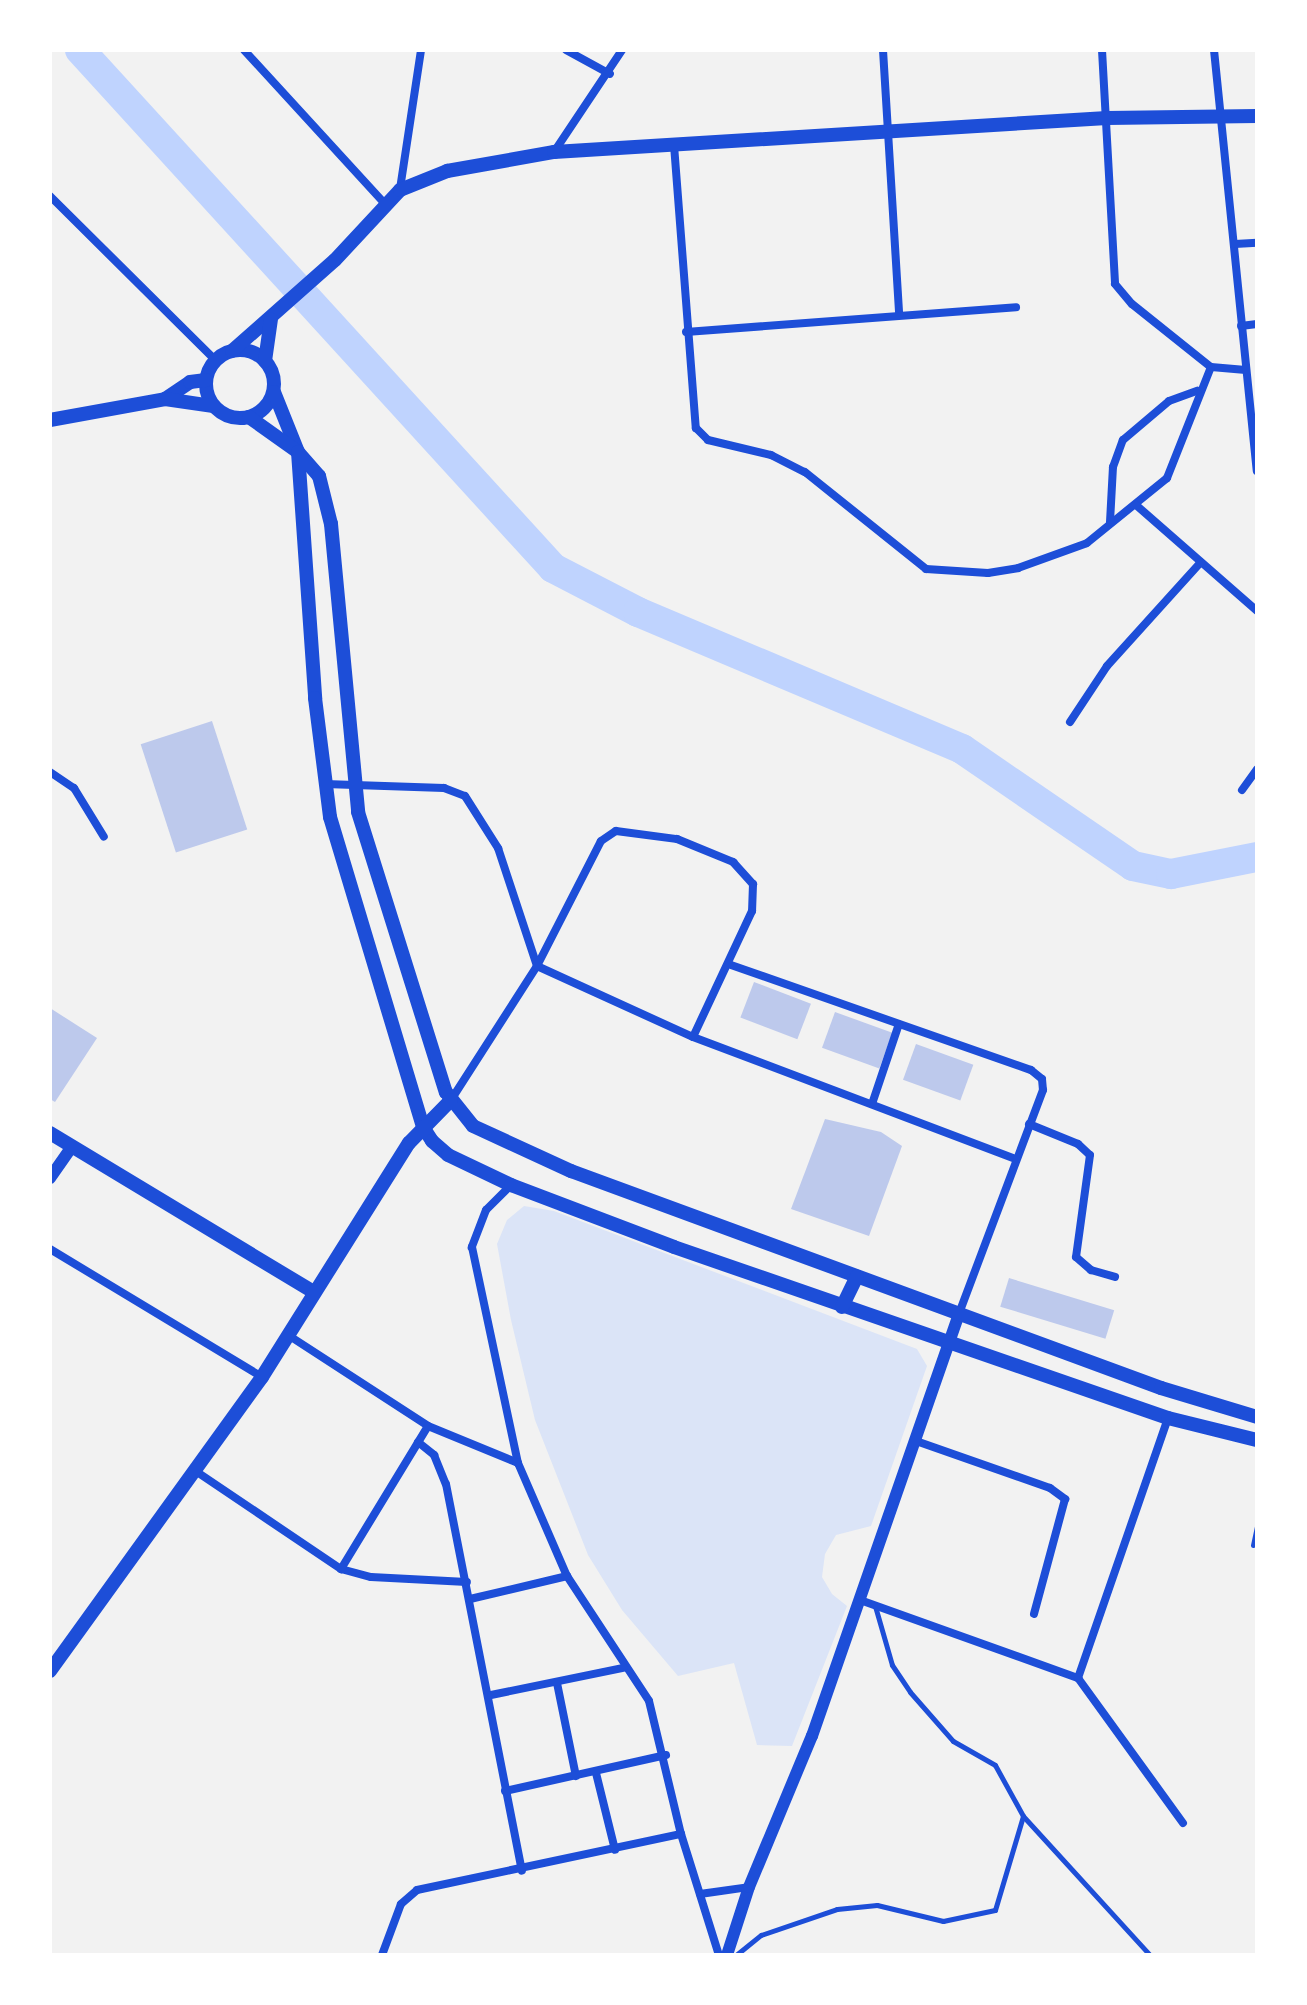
<!DOCTYPE html>
<style>
body{margin:0}
#map{position:relative;width:1307px;height:2005px;overflow:hidden;background:#f2f2f2;font-family:Quicksand,sans-serif}
div>[style]{position:absolute}
.green>*{inset:0;background:#dbe4f7}
.river>*{height:30px;margin:-15px;padding:0 15px;transform-origin:15px;border-radius:15px;background:#bfd3fe}
.building>*{inset:0;background:#bdc9ec;transform-origin:0 0}
.service>*{height:5px;margin:-2.5px;padding:0 2.5px;transform-origin:2.5px;border-radius:2.5px;background:#1d4ed8}
.minor>*{height:8px;margin:-4px;padding:0 4px;transform-origin:4px;border-radius:4px;background:#1d4ed8}
.tertiary>*{height:12px;margin:-6px;padding:0 6px;transform-origin:6px;border-radius:6px;background:#1d4ed8}
.secondary>*{height:14px;margin:-7px;padding:0 7px;transform-origin:7px;border-radius:7px;background:#1d4ed8}
.primary>*{height:14px;margin:-7px;padding:0 7px;transform-origin:7px;border-radius:7px;background:#1d4ed8}
.primary>.ring{margin:-7px;padding:0;box-sizing:content-box;background:none;border:14px solid #1d4ed8;border-radius:50%}
span{translate:-50% -50%;white-space:nowrap;text-align:center;line-height:1.15;-webkit-text-stroke:7px #fff;paint-order:stroke}
.frame{position:absolute;inset:0;border:52px solid #fff;pointer-events:none}
</style>
<div id="map">
<div class="green">
<i style="clip-path:polygon(524px 1206px,554px 1211px,917px 1349px,927px 1366px,871px 1526px,836px 1535px,825px 1554px,822px 1577px,832px 1594px,847px 1606px,792px 1746px,757px 1745px,734px 1663px,678px 1676px,622px 1610px,588px 1555px,535px 1420px,511px 1320px,497px 1244px,507px 1220px)"></i>
</div>
<div class="river">
<i style="left:80px;top:50px;width:701px;rotate:47.6deg"></i>
<i style="left:553px;top:568px;width:96px;rotate:27.4deg"></i>
<i style="left:638px;top:612px;width:352px;rotate:22.9deg"></i>
<i style="left:962px;top:749px;width:207px;rotate:34.4deg"></i>
<i style="left:1133px;top:866px;width:39px;rotate:12deg"></i>
<i style="left:1171px;top:874px;width:88px;rotate:-11.2deg"></i>
</div>
<div class="building">
<i style="left:212px;top:721px;width:114px;height:75px;rotate:72deg"></i>
<i style="left:754px;top:982px;width:61px;height:38px;rotate:21deg"></i>
<i style="clip-path:polygon(50px 1008px,97px 1038px,55px 1102px,50px 1099px)"></i>
<i style="left:835px;top:1012px;width:61px;height:38px;rotate:20deg"></i>
<i style="left:916px;top:1044px;width:61px;height:38px;rotate:20deg"></i>
<i style="clip-path:polygon(825px 1119px,881px 1132px,902px 1146px,869px 1236px,791px 1209px)"></i>
<i style="left:1009px;top:1278px;width:110px;height:30px;rotate:17deg"></i>
</div>
<div class="service">
<i style="left:1253px;top:1545px;width:19px;rotate:-78deg"></i>
<i style="left:875px;top:1606px;width:61px;rotate:73.9deg"></i>
<i style="left:892px;top:1665px;width:32px;rotate:56deg"></i>
<i style="left:910px;top:1692px;width:65px;rotate:48.7deg"></i>
<i style="left:953px;top:1741px;width:48px;rotate:29.7deg"></i>
<i style="left:995px;top:1765px;width:58px;rotate:61.2deg"></i>
<i style="left:1023px;top:1816px;width:188px;rotate:47.6deg"></i>
<i style="left:736px;top:1955px;width:32px;rotate:-39deg"></i>
<i style="left:761px;top:1935px;width:80px;rotate:-18.9deg"></i>
<i style="left:837px;top:1909px;width:40px;rotate:-5.7deg"></i>
<i style="left:877px;top:1905px;width:68px;rotate:13.6deg"></i>
<i style="left:943px;top:1921px;width:53px;rotate:-11.9deg"></i>
<i style="left:995px;top:1910px;width:98px;rotate:-73.4deg"></i>
</div>
<div class="minor">
<i style="left:244px;top:50px;width:210px;rotate:47.5deg"></i>
<i style="left:566px;top:50px;width:50px;rotate:28.6deg"></i>
<i style="left:883px;top:50px;width:263px;rotate:86.5deg"></i>
<i style="left:1102px;top:50px;width:234px;rotate:86.8deg"></i>
<i style="left:1115px;top:284px;width:26px;rotate:50deg"></i>
<i style="left:1132px;top:304px;width:101px;rotate:38.6deg"></i>
<i style="left:1211px;top:367px;width:35px;rotate:5deg"></i>
<i style="left:1214px;top:50px;width:423px;rotate:84.2deg"></i>
<i style="left:674px;top:145px;width:284px;rotate:85.6deg"></i>
<i style="left:696px;top:428px;width:17px;rotate:45deg"></i>
<i style="left:708px;top:440px;width:65px;rotate:13.4deg"></i>
<i style="left:771px;top:455px;width:38px;rotate:27deg"></i>
<i style="left:805px;top:472px;width:155px;rotate:38.7deg"></i>
<i style="left:926px;top:569px;width:62px;rotate:3.7deg"></i>
<i style="left:988px;top:573px;width:30px;rotate:-9deg"></i>
<i style="left:1018px;top:568px;width:73px;rotate:-19.9deg"></i>
<i style="left:1087px;top:543px;width:103px;rotate:-39.1deg"></i>
<i style="left:1167px;top:478px;width:119px;rotate:-68.4deg"></i>
<i style="left:554px;top:152px;width:123px;rotate:-56.3deg"></i>
<i style="left:400px;top:189px;width:141px;rotate:-81.4deg"></i>
<i style="left:50px;top:196px;width:233px;rotate:44.8deg"></i>
<i style="left:1235px;top:244px;width:22px;rotate:-3deg"></i>
<i style="left:1241px;top:326px;width:16px;rotate:-7deg"></i>
<i style="left:686px;top:332px;width:331px;rotate:-4.3deg"></i>
<i style="left:1136px;top:505px;width:161px;rotate:41.2deg"></i>
<i style="left:1110px;top:522px;width:55px;rotate:-86.9deg"></i>
<i style="left:1113px;top:467px;width:29px;rotate:-70deg"></i>
<i style="left:1123px;top:440px;width:60px;rotate:-40.3deg"></i>
<i style="left:1169px;top:401px;width:30px;rotate:-20deg"></i>
<i style="left:1070px;top:722px;width:67px;rotate:-56.5deg"></i>
<i style="left:1107px;top:666px;width:140px;rotate:-47.9deg"></i>
<i style="left:50px;top:772px;width:29px;rotate:34deg"></i>
<i style="left:74px;top:788px;width:57px;rotate:58.5deg"></i>
<i style="left:325px;top:784px;width:119px;rotate:1.9deg"></i>
<i style="left:444px;top:788px;width:22px;rotate:21deg"></i>
<i style="left:465px;top:796px;width:62px;rotate:57.6deg"></i>
<i style="left:498px;top:848px;width:124px;rotate:71.7deg"></i>
<i style="left:537px;top:966px;width:171px;rotate:24.5deg"></i>
<i style="left:693px;top:1037px;width:342px;rotate:20.7deg"></i>
<i style="left:1242px;top:790px;width:26px;rotate:-54deg"></i>
<i style="left:731px;top:965px;width:318px;rotate:19.3deg"></i>
<i style="left:1031px;top:1070px;width:14px;rotate:39deg"></i>
<i style="left:1042px;top:1079px;width:11px;rotate:85deg"></i>
<i style="left:1043px;top:1090px;width:239px;rotate:110.6deg"></i>
<i style="left:451px;top:1100px;width:159px;rotate:-57.3deg"></i>
<i style="left:537px;top:966px;width:140px;rotate:-62.9deg"></i>
<i style="left:601px;top:841px;width:18px;rotate:-34deg"></i>
<i style="left:616px;top:831px;width:62px;rotate:7.5deg"></i>
<i style="left:677px;top:839px;width:61px;rotate:22.3deg"></i>
<i style="left:733px;top:862px;width:30px;rotate:48deg"></i>
<i style="left:753px;top:884px;width:27px;rotate:92deg"></i>
<i style="left:752px;top:911px;width:139px;rotate:115.1deg"></i>
<i style="left:872px;top:1104px;width:84px;rotate:-71.4deg"></i>
<i style="left:1029px;top:1124px;width:53px;rotate:22.2deg"></i>
<i style="left:1078px;top:1144px;width:16px;rotate:43deg"></i>
<i style="left:1090px;top:1155px;width:103px;rotate:97.8deg"></i>
<i style="left:1076px;top:1257px;width:20px;rotate:41deg"></i>
<i style="left:1091px;top:1270px;width:25px;rotate:16deg"></i>
<i style="left:511px;top:1185px;width:35px;rotate:135deg"></i>
<i style="left:486px;top:1210px;width:40px;rotate:111deg"></i>
<i style="left:472px;top:1247px;width:221px;rotate:78deg"></i>
<i style="left:518px;top:1463px;width:123px;rotate:66.6deg"></i>
<i style="left:567px;top:1576px;width:149px;rotate:56.7deg"></i>
<i style="left:649px;top:1701px;width:137px;rotate:76.5deg"></i>
<i style="left:681px;top:1834px;width:127px;rotate:72.6deg"></i>
<i style="left:50px;top:1249px;width:248px;rotate:31.1deg"></i>
<i style="left:288px;top:1335px;width:167px;rotate:33deg"></i>
<i style="left:428px;top:1426px;width:97px;rotate:22.3deg"></i>
<i style="left:916px;top:1441px;width:142px;rotate:19.3deg"></i>
<i style="left:1050px;top:1488px;width:19px;rotate:36deg"></i>
<i style="left:1065px;top:1499px;width:119px;rotate:105.1deg"></i>
<i style="left:418px;top:1442px;width:21px;rotate:39deg"></i>
<i style="left:434px;top:1455px;width:31px;rotate:68deg"></i>
<i style="left:446px;top:1484px;width:394px;rotate:78.9deg"></i>
<i style="left:197px;top:1472px;width:174px;rotate:34deg"></i>
<i style="left:341px;top:1569px;width:31px;rotate:15deg"></i>
<i style="left:371px;top:1577px;width:96px;rotate:3deg"></i>
<i style="left:341px;top:1569px;width:167px;rotate:-58.7deg"></i>
<i style="left:470px;top:1599px;width:100px;rotate:-13.3deg"></i>
<i style="left:860px;top:1600px;width:232px;rotate:19.7deg"></i>
<i style="left:1078px;top:1678px;width:179px;rotate:54.1deg"></i>
<i style="left:1078px;top:1678px;width:275px;rotate:-70.9deg"></i>
<i style="left:557px;top:1683px;width:95px;rotate:78.5deg"></i>
<i style="left:491px;top:1695px;width:135px;rotate:-11.6deg"></i>
<i style="left:596px;top:1773px;width:79px;rotate:76.1deg"></i>
<i style="left:505px;top:1791px;width:165px;rotate:-12.6deg"></i>
<i style="left:700px;top:1894px;width:49px;rotate:-8.1deg"></i>
<i style="left:382px;top:1955px;width:54px;rotate:-69.6deg"></i>
<i style="left:401px;top:1904px;width:21px;rotate:-41deg"></i>
<i style="left:417px;top:1890px;width:270px;rotate:-12deg"></i>
</div>
<div class="tertiary">
<i style="left:50px;top:1178px;width:39px;rotate:-55deg"></i>
<i style="left:727px;top:1955px;width:71px;rotate:-72.1deg"></i>
<i style="left:749px;top:1887px;width:164px;rotate:-67.4deg"></i>
<i style="left:812px;top:1736px;width:447px;rotate:-70.8deg"></i>
</div>
<div class="secondary">
<i style="left:50px;top:1133px;width:308px;rotate:31.1deg"></i>
</div>
<div class="primary">
<i class="ring" style="left:206px;top:350px;width:54px;height:54px"></i>
<i style="left:232px;top:351px;width:137px;rotate:-41.5deg"></i>
<i style="left:335px;top:260px;width:96px;rotate:-47.1deg"></i>
<i style="left:400px;top:190px;width:51px;rotate:-22deg"></i>
<i style="left:447px;top:171px;width:109px;rotate:-10.1deg"></i>
<i style="left:554px;top:152px;width:554px;rotate:-3.52deg"></i>
<i style="left:1107px;top:118px;width:150px;rotate:-0.8deg"></i>
<i style="left:265px;top:361px;width:42px;rotate:-81.9deg"></i>
<i style="left:274px;top:392px;width:65px;rotate:68.2deg"></i>
<i style="left:298px;top:452px;width:247px;rotate:86deg"></i>
<i style="left:315px;top:698px;width:120px;rotate:82.8deg"></i>
<i style="left:330px;top:817px;width:324px;rotate:73.3deg"></i>
<i style="left:423px;top:1127px;width:17px;rotate:57deg"></i>
<i style="left:432px;top:1141px;width:21px;rotate:41deg"></i>
<i style="left:448px;top:1155px;width:70px;rotate:25.5deg"></i>
<i style="left:511px;top:1185px;width:174px;rotate:20.8deg"></i>
<i style="left:674px;top:1247px;width:523px;rotate:19.09deg"></i>
<i style="left:1168px;top:1418px;width:92px;rotate:13.9deg"></i>
<i style="left:165px;top:399px;width:30px;rotate:-34deg"></i>
<i style="left:190px;top:382px;width:16px;rotate:-7deg"></i>
<i style="left:249px;top:417px;width:60px;rotate:35.5deg"></i>
<i style="left:298px;top:452px;width:32px;rotate:49deg"></i>
<i style="left:319px;top:476px;width:49px;rotate:76deg"></i>
<i style="left:331px;top:524px;width:289px;rotate:84.6deg"></i>
<i style="left:358px;top:812px;width:294px;rotate:72.6deg"></i>
<i style="left:446px;top:1092px;width:43px;rotate:51.5deg"></i>
<i style="left:473px;top:1126px;width:108px;rotate:24.7deg"></i>
<i style="left:571px;top:1171px;width:629px;rotate:20.19deg"></i>
<i style="left:1161px;top:1388px;width:100px;rotate:16.8deg"></i>
<i style="left:50px;top:420px;width:117px;rotate:-10.3deg"></i>
<i style="left:165px;top:399px;width:49px;rotate:8.3deg"></i>
<i style="left:842px;top:1307px;width:34px;rotate:-64deg"></i>
<i style="left:50px;top:1671px;width:362px;rotate:-54.2deg"></i>
<i style="left:262px;top:1377px;width:276px;rotate:-57.9deg"></i>
<i style="left:409px;top:1143px;width:60px;rotate:-45.7deg"></i>
</div>
<div class="frame"></div>
</div>
